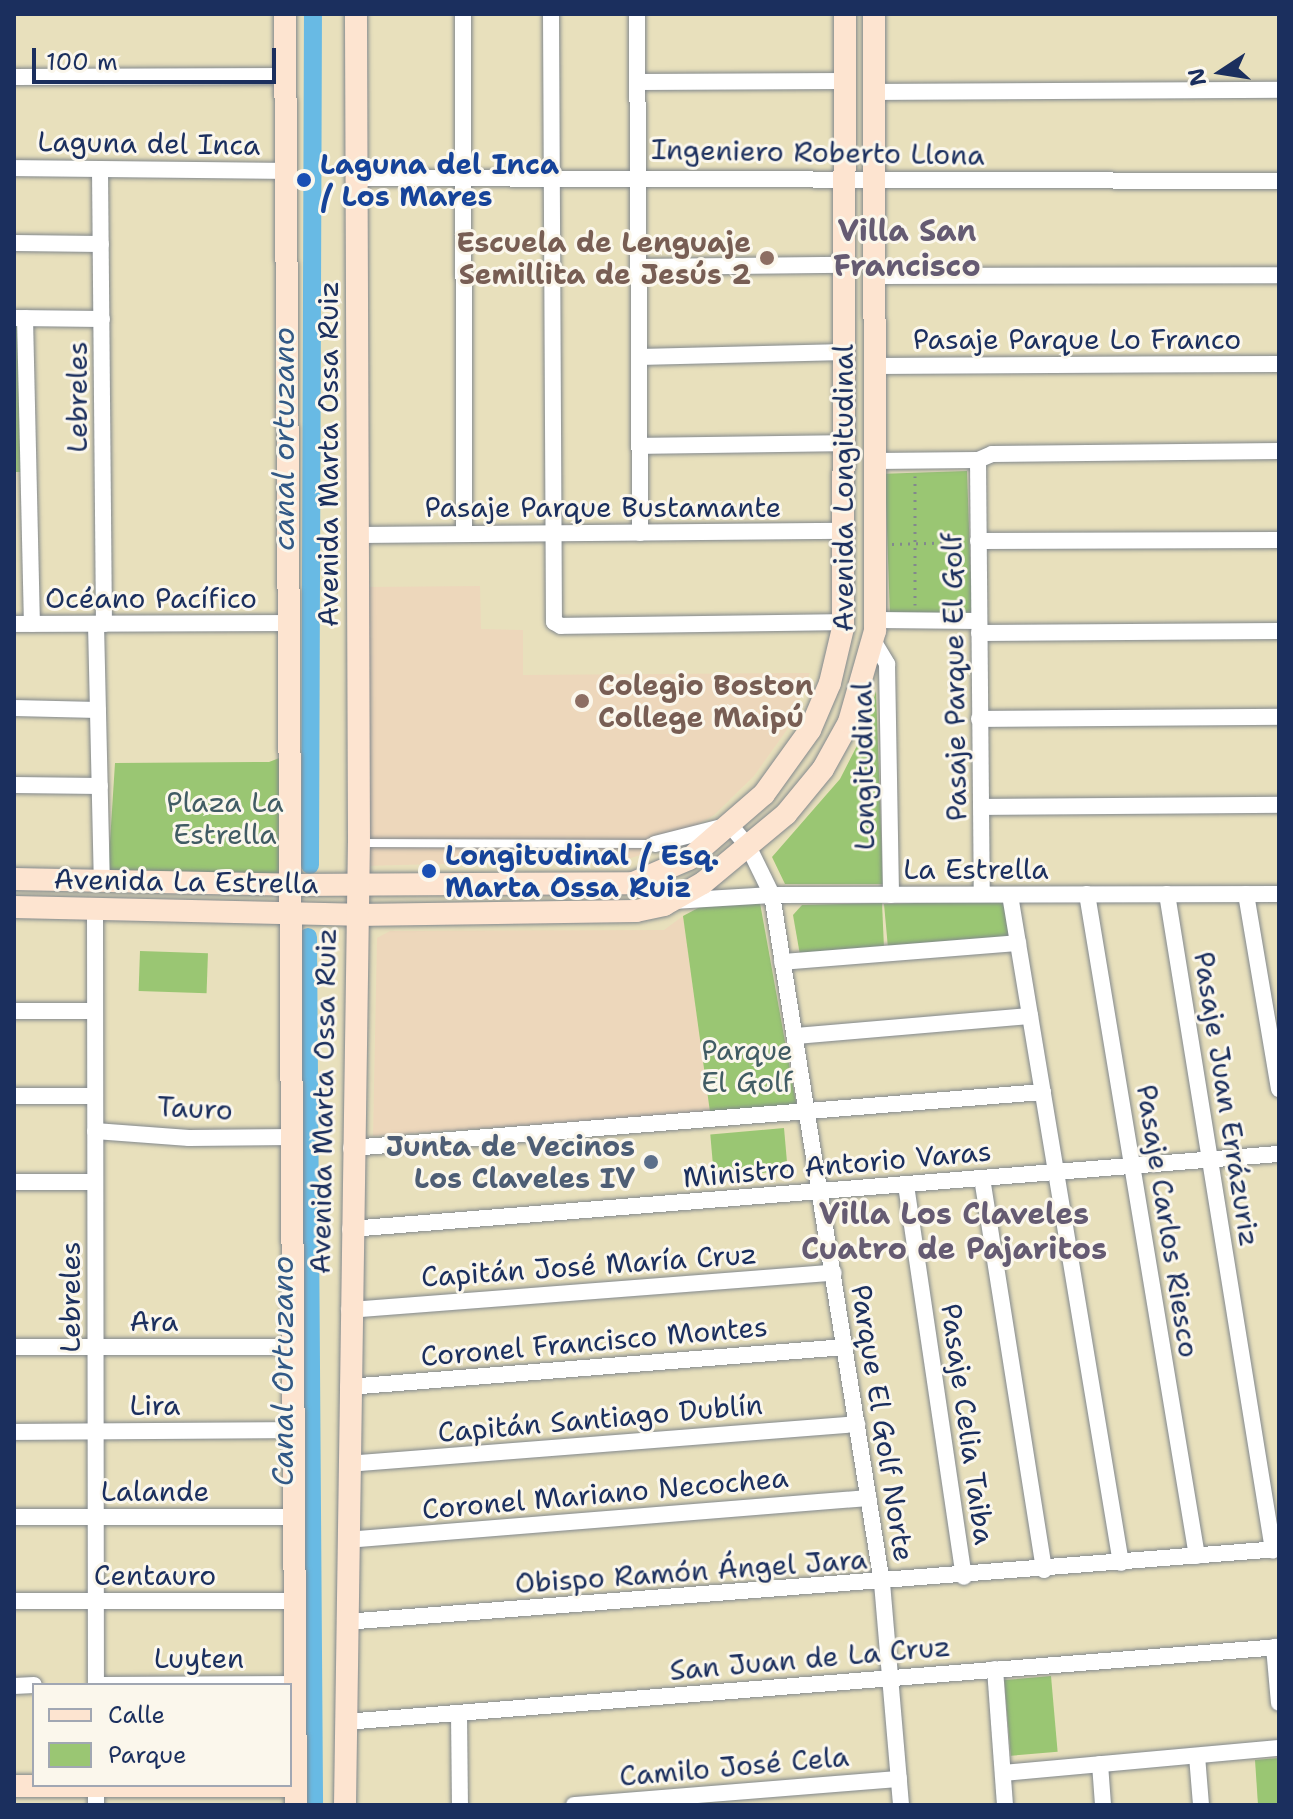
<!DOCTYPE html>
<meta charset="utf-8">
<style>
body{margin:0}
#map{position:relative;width:1293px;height:1819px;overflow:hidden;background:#e8e0bc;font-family:"Shantell Sans",sans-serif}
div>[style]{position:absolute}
.built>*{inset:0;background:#edd7bb}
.green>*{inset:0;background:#9ac673;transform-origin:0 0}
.canal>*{height:18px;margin:-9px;padding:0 9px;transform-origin:9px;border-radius:9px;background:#68bae4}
.path>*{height:3px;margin-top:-1.5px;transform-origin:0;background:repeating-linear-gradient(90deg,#82888d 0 2px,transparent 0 8px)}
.roads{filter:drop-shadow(0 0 2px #82888d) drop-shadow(0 0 2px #82888d)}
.lane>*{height:8px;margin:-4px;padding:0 4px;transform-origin:4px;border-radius:4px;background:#fff}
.street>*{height:16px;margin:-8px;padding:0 8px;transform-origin:8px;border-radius:8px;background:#fff}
.secondary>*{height:22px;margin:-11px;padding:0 11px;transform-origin:11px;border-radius:11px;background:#fde4d0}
.dots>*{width:22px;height:22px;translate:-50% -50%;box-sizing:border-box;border:4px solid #fbf7ec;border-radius:50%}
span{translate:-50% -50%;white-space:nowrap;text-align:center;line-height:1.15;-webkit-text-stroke:6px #fbf7ec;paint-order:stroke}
.street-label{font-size:28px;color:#1b2f5e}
.transit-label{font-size:28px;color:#164399;font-weight:700}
.left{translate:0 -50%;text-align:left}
.education-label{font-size:28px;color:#785e54;font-weight:700}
.right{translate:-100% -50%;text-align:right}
.park-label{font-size:28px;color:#415c64}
.service-label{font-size:28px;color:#4e5e75;font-weight:700}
.neighbourhood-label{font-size:30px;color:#655b72;font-weight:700}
.water-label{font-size:30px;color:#325986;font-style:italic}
.frame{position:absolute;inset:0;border:16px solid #1b2f5e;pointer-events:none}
.legend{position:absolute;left:32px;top:1683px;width:260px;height:104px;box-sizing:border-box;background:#fbf7ec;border:2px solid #a1a7b3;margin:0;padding:10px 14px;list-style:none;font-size:24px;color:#1b2f5e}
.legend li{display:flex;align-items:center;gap:16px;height:40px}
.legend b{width:40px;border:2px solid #a1a7b3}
.north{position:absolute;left:1181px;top:32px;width:80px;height:80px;-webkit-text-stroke:6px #fbf7ec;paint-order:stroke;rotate:258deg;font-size:22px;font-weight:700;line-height:32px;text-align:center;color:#1b2f5e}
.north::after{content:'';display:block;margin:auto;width:28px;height:36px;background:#1b2f5e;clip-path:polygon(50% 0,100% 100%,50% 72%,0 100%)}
.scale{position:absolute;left:32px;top:48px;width:244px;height:36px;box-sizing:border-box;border:4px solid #1b2f5e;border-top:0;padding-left:10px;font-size:24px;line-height:28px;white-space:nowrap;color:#1b2f5e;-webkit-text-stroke:6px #fbf7ec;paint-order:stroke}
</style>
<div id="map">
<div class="built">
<i style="clip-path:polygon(480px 586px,481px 629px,523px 630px,523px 675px,810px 673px,789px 727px,754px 776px,714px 815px,648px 853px,627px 859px,364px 866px,367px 587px)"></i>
<i style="clip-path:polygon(683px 916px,710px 1112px,373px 1136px,377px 938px,390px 931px,664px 930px)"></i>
</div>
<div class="green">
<i style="clip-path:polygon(14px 325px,21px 325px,23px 472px,14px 472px)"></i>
<i style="left:967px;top:471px;width:144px;height:82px;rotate:88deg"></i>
<i style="clip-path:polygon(876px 691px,883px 884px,785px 884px,772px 857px,840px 779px,863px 734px)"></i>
<i style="clip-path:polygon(282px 757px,281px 874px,108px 873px,115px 763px,269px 762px)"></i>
<i style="clip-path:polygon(1005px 900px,1011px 938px,888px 948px,884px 904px)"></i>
<i style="clip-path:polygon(760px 903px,797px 1108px,710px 1112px,683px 916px,700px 907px)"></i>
<i style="clip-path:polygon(882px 903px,884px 948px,800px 955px,793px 915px,802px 905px)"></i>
<i style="left:140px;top:951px;width:68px;height:40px;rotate:2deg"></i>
<i style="left:784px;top:1128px;width:43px;height:74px;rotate:85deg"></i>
<i style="left:1051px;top:1676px;width:76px;height:47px;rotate:85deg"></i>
<i style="clip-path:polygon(1279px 1758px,1279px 1805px,1258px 1805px,1255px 1760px)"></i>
</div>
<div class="canal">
<i style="left:310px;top:865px;width:851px;rotate:-89.8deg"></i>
<i style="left:308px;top:937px;width:868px;rotate:89.6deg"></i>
</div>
<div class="path">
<i style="left:892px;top:544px;width:72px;rotate:-1.6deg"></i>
<i style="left:915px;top:605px;width:129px;rotate:-90deg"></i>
</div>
<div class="roads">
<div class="lane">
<i style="left:360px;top:843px;width:295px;rotate:0.2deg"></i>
</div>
<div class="street">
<i style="left:463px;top:14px;width:520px;rotate:89.89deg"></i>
<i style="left:551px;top:14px;width:608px;rotate:89.72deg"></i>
<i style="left:554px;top:622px;width:8px;rotate:30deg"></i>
<i style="left:561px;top:626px;width:283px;rotate:-0.8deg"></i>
<i style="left:637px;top:14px;width:519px;rotate:89.67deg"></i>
<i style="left:14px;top:77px;width:271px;rotate:-0.2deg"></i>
<i style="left:637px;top:82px;width:208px;rotate:-0.3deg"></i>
<i style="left:874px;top:92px;width:405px;rotate:-0.3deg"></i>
<i style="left:14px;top:168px;width:270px;rotate:0.6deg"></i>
<i style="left:100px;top:169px;width:455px;rotate:89.5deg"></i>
<i style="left:357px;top:178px;width:922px;rotate:0.19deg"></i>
<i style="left:14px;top:243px;width:87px;rotate:0.7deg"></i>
<i style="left:639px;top:267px;width:207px;rotate:-0.6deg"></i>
<i style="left:874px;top:276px;width:405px;rotate:-0.1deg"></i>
<i style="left:16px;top:318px;width:86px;rotate:0.7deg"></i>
<i style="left:25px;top:318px;width:306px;rotate:88.7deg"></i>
<i style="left:639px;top:357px;width:207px;rotate:-1.4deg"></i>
<i style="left:875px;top:366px;width:404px;rotate:-0.3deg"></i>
<i style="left:640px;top:446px;width:207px;rotate:-0.8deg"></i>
<i style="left:978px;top:460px;width:434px;rotate:89.5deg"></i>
<i style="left:875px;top:461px;width:103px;rotate:-0.6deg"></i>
<i style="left:978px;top:460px;width:15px;rotate:-23deg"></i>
<i style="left:992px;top:454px;width:287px;rotate:-0.6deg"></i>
<i style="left:359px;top:535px;width:488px;rotate:-0.5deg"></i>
<i style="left:978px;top:541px;width:301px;rotate:-0.2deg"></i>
<i style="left:876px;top:620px;width:103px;rotate:0.6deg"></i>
<i style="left:14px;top:624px;width:275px;rotate:-0.2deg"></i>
<i style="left:96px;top:624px;width:257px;rotate:88.7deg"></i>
<i style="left:979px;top:633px;width:300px;rotate:-0.4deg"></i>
<i style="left:874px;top:642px;width:26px;rotate:59deg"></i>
<i style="left:887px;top:664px;width:231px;rotate:89deg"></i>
<i style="left:14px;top:708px;width:84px;rotate:1.4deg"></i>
<i style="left:979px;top:719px;width:300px;rotate:-0.4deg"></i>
<i style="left:14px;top:785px;width:86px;rotate:0.7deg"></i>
<i style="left:981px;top:807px;width:298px;rotate:-0.4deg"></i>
<i style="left:655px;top:844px;width:77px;rotate:-14.2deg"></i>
<i style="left:730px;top:825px;width:30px;rotate:50deg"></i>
<i style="left:749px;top:848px;width:52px;rotate:63.9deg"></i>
<i style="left:772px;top:895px;width:697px;rotate:80.92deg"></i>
<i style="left:882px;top:1583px;width:223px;rotate:85.1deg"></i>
<i style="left:1087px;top:894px;width:671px;rotate:80.57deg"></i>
<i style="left:1167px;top:894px;width:665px;rotate:80.82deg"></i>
<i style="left:1246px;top:894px;width:198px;rotate:80.4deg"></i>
<i style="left:1010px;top:895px;width:677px;rotate:80.57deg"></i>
<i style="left:673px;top:901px;width:99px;rotate:-3.5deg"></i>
<i style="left:772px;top:895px;width:507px;rotate:-0.11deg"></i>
<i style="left:95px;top:909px;width:776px;rotate:89.93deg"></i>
<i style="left:782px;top:962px;width:237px;rotate:-4.6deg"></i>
<i style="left:14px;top:1011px;width:81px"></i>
<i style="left:795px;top:1036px;width:236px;rotate:-4.9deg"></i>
<i style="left:14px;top:1096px;width:81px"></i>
<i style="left:95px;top:1131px;width:94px;rotate:4.3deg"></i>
<i style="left:189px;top:1138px;width:103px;rotate:-0.6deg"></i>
<i style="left:351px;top:1148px;width:694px;rotate:-4.63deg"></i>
<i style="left:982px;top:1178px;width:397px;rotate:81deg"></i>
<i style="left:14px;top:1182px;width:81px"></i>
<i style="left:906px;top:1185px;width:396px;rotate:81.6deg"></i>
<i style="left:350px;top:1229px;width:932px;rotate:-4.62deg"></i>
<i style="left:349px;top:1310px;width:486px;rotate:-4.4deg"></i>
<i style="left:14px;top:1347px;width:281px"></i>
<i style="left:348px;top:1387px;width:499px;rotate:-4.6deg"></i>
<i style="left:14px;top:1432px;width:282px;rotate:-0.4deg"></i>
<i style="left:347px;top:1464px;width:512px;rotate:-4.48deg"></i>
<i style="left:14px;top:1517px;width:282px"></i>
<i style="left:346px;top:1540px;width:524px;rotate:-4.6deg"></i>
<i style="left:14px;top:1601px;width:281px"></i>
<i style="left:345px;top:1622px;width:937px;rotate:-4.47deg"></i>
<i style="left:1274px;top:1647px;width:56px;rotate:84.9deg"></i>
<i style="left:995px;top:1669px;width:136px;rotate:85.8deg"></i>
<i style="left:103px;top:1685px;width:192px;rotate:-0.3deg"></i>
<i style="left:14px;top:1686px;width:20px;rotate:-3deg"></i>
<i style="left:459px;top:1713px;width:92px;rotate:89.4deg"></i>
<i style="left:345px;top:1722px;width:937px;rotate:-4.59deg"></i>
<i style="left:1197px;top:1756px;width:49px;rotate:85.3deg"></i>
<i style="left:1100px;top:1764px;width:41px;rotate:85.8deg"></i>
<i style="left:1003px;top:1773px;width:277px;rotate:-5.2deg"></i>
<i style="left:96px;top:1805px;width:20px;rotate:-90deg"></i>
<i style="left:574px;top:1805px;width:326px;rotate:-4.6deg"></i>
</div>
<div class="secondary">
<i style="left:285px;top:14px;width:1791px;rotate:89.65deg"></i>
<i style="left:14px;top:879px;width:278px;rotate:1.2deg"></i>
<i style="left:292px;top:885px;width:341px;rotate:-0.3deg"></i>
<i style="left:633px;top:883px;width:61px;rotate:-23.2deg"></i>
<i style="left:689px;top:859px;width:99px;rotate:-40.9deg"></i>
<i style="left:764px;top:794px;width:79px;rotate:-54.3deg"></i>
<i style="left:810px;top:730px;width:51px;rotate:-66.9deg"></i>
<i style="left:830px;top:683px;width:57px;rotate:-76.7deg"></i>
<i style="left:843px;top:628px;width:614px;rotate:-89.81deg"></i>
<i style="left:14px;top:907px;width:343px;rotate:1.3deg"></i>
<i style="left:357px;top:915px;width:279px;rotate:-0.8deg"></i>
<i style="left:636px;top:911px;width:29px;rotate:-12deg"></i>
<i style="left:664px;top:905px;width:45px;rotate:-29.4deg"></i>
<i style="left:703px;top:883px;width:108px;rotate:-39.7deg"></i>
<i style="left:786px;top:814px;width:58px;rotate:-50.6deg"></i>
<i style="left:823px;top:769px;width:54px;rotate:-61deg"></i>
<i style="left:849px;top:722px;width:95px;rotate:-74.1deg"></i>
<i style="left:875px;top:631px;width:617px;rotate:-90.09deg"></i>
<i style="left:14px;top:1786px;width:282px"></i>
<i style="left:345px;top:1805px;width:962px;rotate:-89.17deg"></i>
<i style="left:359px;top:843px;width:829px;rotate:-90.21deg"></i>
</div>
</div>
<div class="dots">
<i style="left:304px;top:180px;background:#1a4fb4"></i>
<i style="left:767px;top:258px;background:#8d6e63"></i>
<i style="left:582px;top:701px;background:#8d6e63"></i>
<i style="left:429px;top:871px;background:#1a4fb4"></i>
<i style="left:651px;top:1162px;background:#5c6f8a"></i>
</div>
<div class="street-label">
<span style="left:149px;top:143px;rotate:1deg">Laguna del Inca</span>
<span style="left:818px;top:152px;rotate:1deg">Ingeniero Roberto Llona</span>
<span style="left:1077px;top:339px">Pasaje Parque Lo Franco</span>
<span style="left:77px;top:397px;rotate:-90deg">Lebreles</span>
<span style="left:328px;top:454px;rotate:-90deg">Avenida Marta Ossa Ruiz</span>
<span style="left:843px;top:488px;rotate:-90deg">Avenida Longitudinal</span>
<span style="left:603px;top:507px">Pasaje Parque Bustamante</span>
<span style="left:151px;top:598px">Océano Pacífico</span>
<span style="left:954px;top:677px;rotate:-91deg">Pasaje Parque El Golf</span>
<span style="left:863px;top:766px;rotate:-91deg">Longitudinal</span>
<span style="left:976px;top:869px">La Estrella</span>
<span style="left:186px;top:881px;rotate:1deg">Avenida La Estrella</span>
<span style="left:1227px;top:1099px;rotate:81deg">Pasaje Juan Errázuriz</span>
<span style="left:323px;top:1101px;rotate:-89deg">Avenida Marta Ossa Ruiz</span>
<span style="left:195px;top:1108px;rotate:3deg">Tauro</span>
<span style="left:837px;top:1164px;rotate:-5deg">Ministro Antorio Varas</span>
<span style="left:1168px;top:1221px;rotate:81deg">Pasaje Carlos Riesco</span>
<span style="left:589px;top:1265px;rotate:-4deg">Capitán José María Cruz</span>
<span style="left:70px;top:1297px;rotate:-90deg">Lebreles</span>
<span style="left:154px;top:1321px">Ara</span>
<span style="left:594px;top:1341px;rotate:-5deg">Coronel Francisco Montes</span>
<span style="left:155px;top:1405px">Lira</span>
<span style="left:600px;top:1418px;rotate:-5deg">Capitán Santiago Dublín</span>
<span style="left:883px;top:1423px;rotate:81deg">Parque El Golf Norte</span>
<span style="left:968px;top:1424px;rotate:82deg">Pasaje Celia Taiba</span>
<span style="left:155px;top:1491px">Lalande</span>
<span style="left:605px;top:1493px;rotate:-5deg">Coronel Mariano Necochea</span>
<span style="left:691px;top:1571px;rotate:-4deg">Obispo Ramón Ángel Jara</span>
<span style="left:155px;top:1575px">Centauro</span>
<span style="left:199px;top:1658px">Luyten</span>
<span style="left:810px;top:1658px;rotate:-5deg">San Juan de La Cruz</span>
<span style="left:734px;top:1766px;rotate:-5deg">Camilo José Cela</span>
</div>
<div class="transit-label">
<span class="left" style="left:320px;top:180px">Laguna del Inca<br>/ Los Mares</span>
<span class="left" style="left:445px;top:871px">Longitudinal / Esq.<br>Marta Ossa Ruiz</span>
</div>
<div class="education-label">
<span class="right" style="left:751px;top:258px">Escuela de Lenguaje<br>Semillita de Jesús 2</span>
<span class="left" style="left:598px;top:701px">Colegio Boston<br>College Maipú</span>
</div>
<div class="park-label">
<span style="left:225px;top:818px">Plaza La<br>Estrella</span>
<span style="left:747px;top:1066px">Parque<br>El Golf</span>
</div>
<div class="service-label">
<span class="right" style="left:635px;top:1162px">Junta de Vecinos<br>Los Claveles IV</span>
</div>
<div class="neighbourhood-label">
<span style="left:907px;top:248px">Villa San<br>Francisco</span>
<span style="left:954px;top:1231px">Villa Los Claveles<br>Cuatro de Pajaritos</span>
</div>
<div class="water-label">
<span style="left:284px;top:439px;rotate:-90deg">canal ortuzano</span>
<span style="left:283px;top:1371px;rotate:-90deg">Canal Ortuzano</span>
</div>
<div class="frame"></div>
<ul class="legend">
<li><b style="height:10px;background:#fde4d0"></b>Calle</li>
<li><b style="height:22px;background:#9ac673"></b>Parque</li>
</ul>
<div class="north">N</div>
<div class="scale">100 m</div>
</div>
